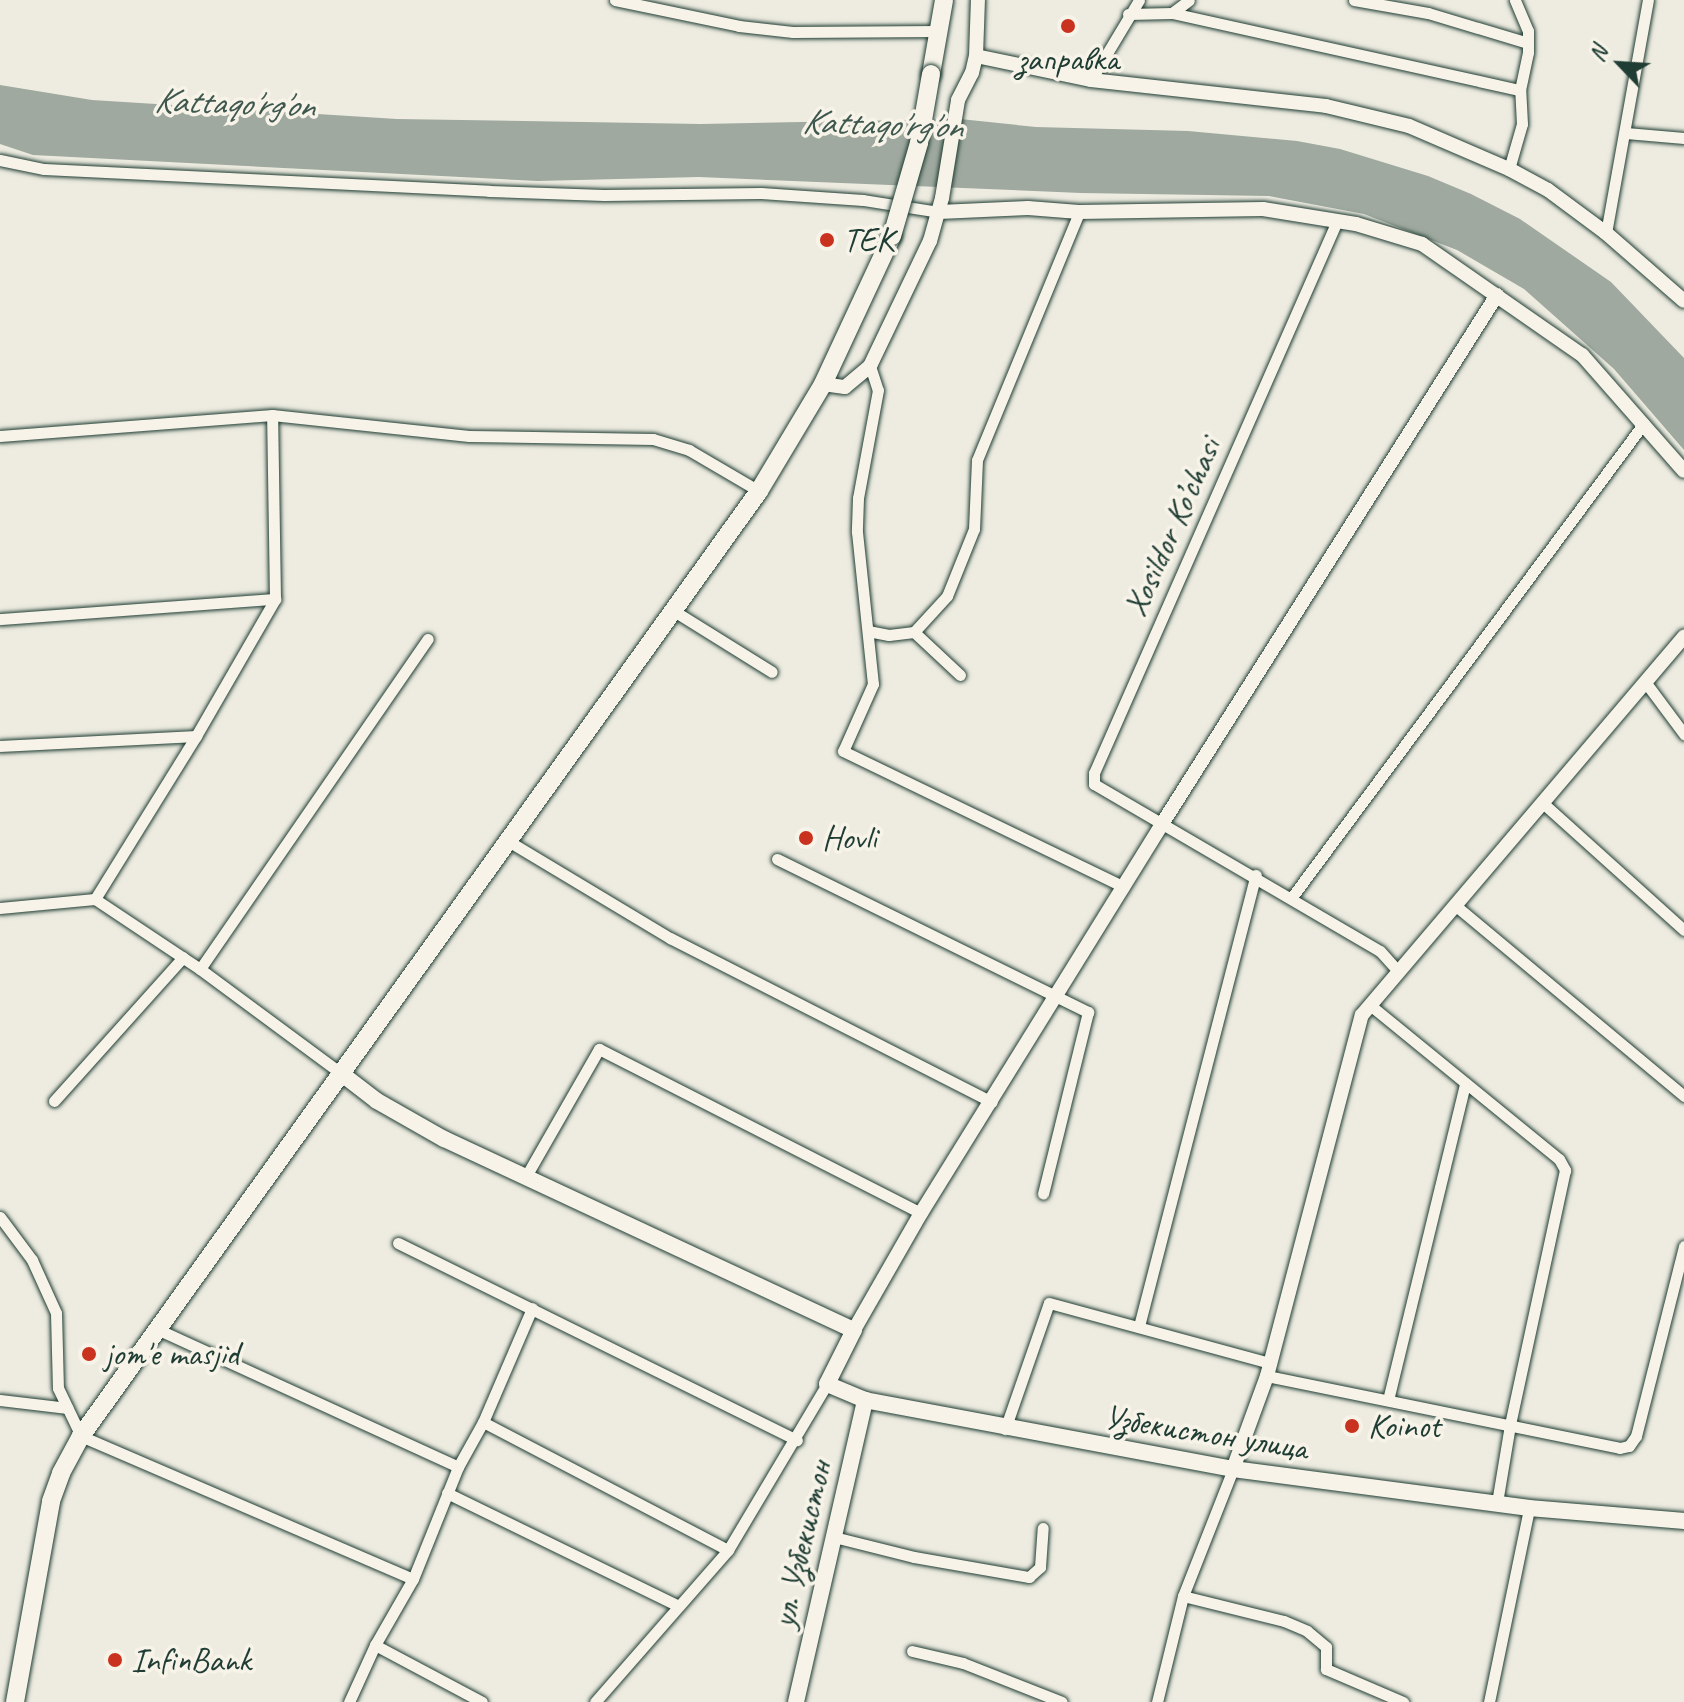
<!DOCTYPE html>
<meta charset="utf-8">
<style>
body{margin:0}
#map{position:relative;width:1684px;height:1702px;overflow:hidden;background:#eeece1;font-family:Caveat,sans-serif}
div>[style]{position:absolute}
.water>*{inset:0;background:#9fa99f}
.roads{filter:drop-shadow(0 0 2px #1f3d34) drop-shadow(0 0 2px #1f3d34)}
.minor>*{height:11px;margin:-5.5px;padding:0 5.5px;transform-origin:5.5px;border-radius:5.5px;background:#f7f3e8}
.tertiary>*{height:14px;margin:-7px;padding:0 7px;transform-origin:7px;border-radius:7px;background:#f7f3e8}
.secondary>*{height:16px;margin:-8px;padding:0 8px;transform-origin:8px;border-radius:8px;background:#f7f3e8}
.primary>*{height:18px;margin:-9px;padding:0 9px;transform-origin:9px;border-radius:9px;background:#f7f3e8}
.bridges{filter:drop-shadow(0 0 2px #1f3d34) drop-shadow(0 0 2px #1f3d34)}
.primary-bridge>*{height:18px;margin:-9px;padding:0 9px;transform-origin:9px;border-radius:9px;background:#f7f3e8}
.dots>*{width:22px;height:22px;translate:-50% -50%;box-sizing:border-box;border:4px solid #f7f3e8;border-radius:50%}
span{translate:-50% -50%;white-space:nowrap;text-align:center;line-height:1.15;-webkit-text-stroke:7px #f7f3e8;paint-order:stroke}
.poi-label{font-size:34px;color:#1f3d34}
.left{translate:0 -50%;text-align:left}
.street-label{font-size:34px;color:#1f3d34}
.water-label{font-size:36px;color:#3f584f;font-style:italic}
.north{position:absolute;left:1580px;top:24px;width:80px;height:80px;-webkit-text-stroke:6px #f7f3e8;paint-order:stroke;rotate:295deg;font-size:22px;font-weight:700;line-height:32px;text-align:center;color:#1f3d34}
.north::after{content:'';display:block;margin:auto;width:28px;height:36px;background:#1f3d34;clip-path:polygon(50% 0,100% 100%,50% 72%,0 100%)}
</style>
<div id="map">
<div class="water">
<i style="clip-path:polygon(0 85px,92px 100px,397px 119px,701px 124px,960px 119px,1036px 127px,1188px 131px,1297px 141px,1340px 149px,1428px 176px,1471px 194px,1520px 219px,1611px 282px,1684px 358px,1684px 450px,1614px 369px,1524px 289px,1457px 250px,1364px 214px,1269px 196px,1081px 193px,699px 177px,538px 181px,33px 155px,0 144px)"></i>
</div>
<div class="roads">
<div class="minor">
<i style="left:615px;top:0;width:127px;rotate:11.8deg"></i>
<i style="left:739px;top:26px;width:54px;rotate:6.3deg"></i>
<i style="left:793px;top:32px;width:145px;rotate:-0.4deg"></i>
<i style="left:1354px;top:0;width:75px;rotate:10deg"></i>
<i style="left:1428px;top:13px;width:104px;rotate:16.7deg"></i>
<i style="left:1172px;top:13px;width:356px;rotate:12.5deg"></i>
<i style="left:1128px;top:14px;width:44px;rotate:-1.3deg"></i>
<i style="left:1172px;top:13px;width:21px;rotate:-37deg"></i>
<i style="left:1091px;top:80px;width:93px;rotate:-59deg"></i>
<i style="left:1626px;top:133px;width:58px;rotate:4.9deg"></i>
<i style="left:0;top:160px;width:45px;rotate:11.6deg"></i>
<i style="left:44px;top:169px;width:446px;rotate:2.8deg"></i>
<i style="left:489px;top:191px;width:115px;rotate:2deg"></i>
<i style="left:604px;top:195px;width:157px;rotate:-0.7deg"></i>
<i style="left:761px;top:193px;width:102px;rotate:3.9deg"></i>
<i style="left:863px;top:200px;width:77px;rotate:9deg"></i>
<i style="left:1509px;top:169px;width:47px;rotate:-73.9deg"></i>
<i style="left:1522px;top:124px;width:34px;rotate:-93deg"></i>
<i style="left:1520px;top:90px;width:39px;rotate:-78deg"></i>
<i style="left:1528px;top:52px;width:21px;rotate:-90deg"></i>
<i style="left:1528px;top:31px;width:34px;rotate:-113deg"></i>
<i style="left:1337px;top:221px;width:603px;rotate:113.76deg"></i>
<i style="left:1094px;top:773px;width:11px;rotate:90deg"></i>
<i style="left:1094px;top:784px;width:331px;rotate:30.3deg"></i>
<i style="left:1380px;top:951px;width:28px;rotate:48deg"></i>
<i style="left:1606px;top:233px;width:237px;rotate:-79.8deg"></i>
<i style="left:870px;top:366px;width:25px;rotate:72deg"></i>
<i style="left:878px;top:390px;width:110px;rotate:100.5deg"></i>
<i style="left:858px;top:498px;width:34px;rotate:92deg"></i>
<i style="left:857px;top:532px;width:153px;rotate:84deg"></i>
<i style="left:873px;top:684px;width:73px;rotate:114.1deg"></i>
<i style="left:843px;top:751px;width:312px;rotate:25.8deg"></i>
<i style="left:0;top:436px;width:273px;rotate:-4.4deg"></i>
<i style="left:272px;top:415px;width:198px;rotate:6.1deg"></i>
<i style="left:469px;top:436px;width:184px;rotate:0.9deg"></i>
<i style="left:653px;top:439px;width:38px;rotate:17deg"></i>
<i style="left:689px;top:450px;width:81px;rotate:30.4deg"></i>
<i style="left:674px;top:611px;width:115px;rotate:31.9deg"></i>
<i style="left:0;top:619px;width:276px;rotate:-4.2deg"></i>
<i style="left:868px;top:631px;width:21px;rotate:11deg"></i>
<i style="left:889px;top:635px;width:25px;rotate:-7deg"></i>
<i style="left:914px;top:632px;width:49px;rotate:-47.5deg"></i>
<i style="left:947px;top:596px;width:72px;rotate:-68.1deg"></i>
<i style="left:974px;top:529px;width:69px;rotate:-87.5deg"></i>
<i style="left:977px;top:460px;width:268px;rotate:-67.6deg"></i>
<i style="left:914px;top:632px;width:63px;rotate:43.1deg"></i>
<i style="left:1646px;top:683px;width:64px;rotate:53.3deg"></i>
<i style="left:0;top:746px;width:196px;rotate:-2.9deg"></i>
<i style="left:1544px;top:804px;width:188px;rotate:42deg"></i>
<i style="left:510px;top:842px;width:187px;rotate:31deg"></i>
<i style="left:670px;top:938px;width:361px;rotate:27deg"></i>
<i style="left:777px;top:859px;width:347px;rotate:26.2deg"></i>
<i style="left:1088px;top:1012px;width:187px;rotate:103.9deg"></i>
<i style="left:1292px;top:897px;width:590px;rotate:-53.4deg"></i>
<i style="left:95px;top:899px;width:192px;rotate:-58.2deg"></i>
<i style="left:196px;top:736px;width:158px;rotate:-60deg"></i>
<i style="left:275px;top:599px;width:184px;rotate:-90.9deg"></i>
<i style="left:1456px;top:906px;width:297px;rotate:39.8deg"></i>
<i style="left:0;top:908px;width:95px;rotate:-5.4deg"></i>
<i style="left:95px;top:899px;width:126px;rotate:33.7deg"></i>
<i style="left:200px;top:969px;width:177px;rotate:36.5deg"></i>
<i style="left:200px;top:969px;width:401px;rotate:-55.4deg"></i>
<i style="left:1370px;top:1005px;width:244px;rotate:39.2deg"></i>
<i style="left:1559px;top:1159px;width:13px;rotate:61deg"></i>
<i style="left:1565px;top:1170px;width:261px;rotate:102.2deg"></i>
<i style="left:1510px;top:1425px;width:79px;rotate:99.5deg"></i>
<i style="left:54px;top:1101px;width:193px;rotate:-48.1deg"></i>
<i style="left:525px;top:1178px;width:149px;rotate:-60.2deg"></i>
<i style="left:599px;top:1049px;width:361px;rotate:27deg"></i>
<i style="left:0;top:1217px;width:54px;rotate:53.3deg"></i>
<i style="left:32px;top:1260px;width:58px;rotate:65.6deg"></i>
<i style="left:56px;top:1313px;width:75px;rotate:88.5deg"></i>
<i style="left:58px;top:1388px;width:53px;rotate:64.4deg"></i>
<i style="left:81px;top:1436px;width:361px;rotate:23.3deg"></i>
<i style="left:398px;top:1243px;width:445px;rotate:26.3deg"></i>
<i style="left:1139px;top:1326px;width:466px;rotate:-75.5deg"></i>
<i style="left:157px;top:1329px;width:331px;rotate:24.6deg"></i>
<i style="left:1267px;top:1376px;width:360px;rotate:11.5deg"></i>
<i style="left:1620px;top:1448px;width:9px;rotate:-13deg"></i>
<i style="left:1629px;top:1446px;width:12px;rotate:-55deg"></i>
<i style="left:1636px;top:1436px;width:196px;rotate:-75.8deg"></i>
<i style="left:0;top:1400px;width:68px;rotate:6.7deg"></i>
<i style="left:1388px;top:1400px;width:326px;rotate:-76.3deg"></i>
<i style="left:483px;top:1422px;width:276px;rotate:27.6deg"></i>
<i style="left:1005px;top:1429px;width:133px;rotate:-70.8deg"></i>
<i style="left:1049px;top:1303px;width:229px;rotate:15.2deg"></i>
<i style="left:447px;top:1493px;width:256px;rotate:26deg"></i>
<i style="left:834px;top:1537px;width:82px;rotate:14deg"></i>
<i style="left:914px;top:1557px;width:117px;rotate:9.9deg"></i>
<i style="left:1029px;top:1577px;width:15px;rotate:-42deg"></i>
<i style="left:1040px;top:1567px;width:39px;rotate:-86deg"></i>
<i style="left:1183px;top:1596px;width:104px;rotate:13.9deg"></i>
<i style="left:1284px;top:1621px;width:25px;rotate:23deg"></i>
<i style="left:1307px;top:1631px;width:25px;rotate:40deg"></i>
<i style="left:1326px;top:1647px;width:22px;rotate:90deg"></i>
<i style="left:1326px;top:1669px;width:84px;rotate:23.2deg"></i>
<i style="left:375px;top:1645px;width:121px;rotate:28deg"></i>
<i style="left:912px;top:1651px;width:52px;rotate:13.2deg"></i>
<i style="left:963px;top:1663px;width:106px;rotate:21.5deg"></i>
<i style="left:349px;top:1702px;width:63px;rotate:-65.5deg"></i>
<i style="left:375px;top:1645px;width:76px;rotate:-60.1deg"></i>
<i style="left:413px;top:1579px;width:121px;rotate:-68.1deg"></i>
<i style="left:458px;top:1467px;width:51px;rotate:-60.9deg"></i>
<i style="left:483px;top:1422px;width:124px;rotate:-66.7deg"></i>
<i style="left:595px;top:1702px;width:202px;rotate:-48.8deg"></i>
<i style="left:728px;top:1550px;width:193px;rotate:-59.2deg"></i>
<i style="left:1157px;top:1702px;width:109px;rotate:-76.2deg"></i>
<i style="left:1183px;top:1596px;width:136px;rotate:-68.5deg"></i>
<i style="left:1489px;top:1702px;width:198px;rotate:-78.3deg"></i>
</div>
<div class="tertiary">
<i style="left:976px;top:56px;width:117px;rotate:11.8deg"></i>
<i style="left:1091px;top:80px;width:236px;rotate:6.3deg"></i>
<i style="left:1326px;top:106px;width:85px;rotate:13.5deg"></i>
<i style="left:1409px;top:126px;width:109px;rotate:23.3deg"></i>
<i style="left:1509px;top:169px;width:44px;rotate:28.3deg"></i>
<i style="left:1548px;top:190px;width:72px;rotate:36.6deg"></i>
<i style="left:1606px;top:233px;width:103px;rotate:41.1deg"></i>
<i style="left:939px;top:212px;width:89px;rotate:-2.6deg"></i>
<i style="left:1028px;top:208px;width:51px;rotate:4.5deg"></i>
<i style="left:1079px;top:212px;width:184px;rotate:-0.9deg"></i>
<i style="left:1263px;top:209px;width:94px;rotate:9.2deg"></i>
<i style="left:1356px;top:224px;width:69px;rotate:16.9deg"></i>
<i style="left:1422px;top:244px;width:195px;rotate:34.8deg"></i>
<i style="left:1582px;top:355px;width:154px;rotate:48.7deg"></i>
<i style="left:823px;top:384px;width:22px;rotate:8deg"></i>
<i style="left:845px;top:387px;width:33px;rotate:-40deg"></i>
<i style="left:870px;top:366px;width:139px;rotate:-64.4deg"></i>
<i style="left:930px;top:241px;width:45px;rotate:-74.4deg"></i>
<i style="left:942px;top:198px;width:99px;rotate:-80.7deg"></i>
<i style="left:958px;top:100px;width:30px;rotate:-63deg"></i>
<i style="left:972px;top:73px;width:17px;rotate:-77deg"></i>
<i style="left:976px;top:56px;width:56px;rotate:-88deg"></i>
<i style="left:854px;top:1330px;width:135px;rotate:-60.2deg"></i>
<i style="left:921px;top:1213px;width:458px;rotate:-58.2deg"></i>
<i style="left:1162px;top:824px;width:626px;rotate:-57.66deg"></i>
<i style="left:1233px;top:1469px;width:99px;rotate:-69.9deg"></i>
<i style="left:1267px;top:1376px;width:373px;rotate:-75.3deg"></i>
<i style="left:1362px;top:1015px;width:497px;rotate:-49.6deg"></i>
</div>
<div class="secondary">
<i style="left:342px;top:1074px;width:44px;rotate:37.6deg"></i>
<i style="left:377px;top:1101px;width:77px;rotate:29.6deg"></i>
<i style="left:444px;top:1139px;width:452px;rotate:25deg"></i>
<i style="left:854px;top:1330px;width:60px;rotate:116.6deg"></i>
<i style="left:827px;top:1384px;width:41px;rotate:22.8deg"></i>
<i style="left:865px;top:1400px;width:374px;rotate:10.6deg"></i>
<i style="left:1233px;top:1469px;width:299px;rotate:7.5deg"></i>
<i style="left:1529px;top:1508px;width:156px;rotate:4.8deg"></i>
<i style="left:796px;top:1702px;width:310px;rotate:-77.1deg"></i>
</div>
<div class="primary">
<i style="left:931px;top:74px;width:75px;rotate:-80deg"></i>
<i style="left:15px;top:1702px;width:204px;rotate:-79.8deg"></i>
<i style="left:51px;top:1501px;width:30px;rotate:-70deg"></i>
<i style="left:61px;top:1473px;width:42px;rotate:-61.6deg"></i>
<i style="left:81px;top:1436px;width:1163px;rotate:-54.34deg"></i>
<i style="left:759px;top:491px;width:125px;rotate:-59.1deg"></i>
<i style="left:823px;top:384px;width:163px;rotate:-65deg"></i>
</div>
</div>
<div class="bridges">
<div class="primary-bridge">
<i style="left:892px;top:236px;width:97px;rotate:-73.8deg"></i>
<i style="left:919px;top:143px;width:70px;rotate:-80.1deg"></i>
</div>
</div>
<div class="dots">
<i style="left:1068px;top:26px;background:#c8321e"></i>
<i style="left:827px;top:240px;background:#c8321e"></i>
<i style="left:806px;top:838px;background:#c8321e"></i>
<i style="left:89px;top:1354px;background:#c8321e"></i>
<i style="left:1352px;top:1426px;background:#c8321e"></i>
<i style="left:115px;top:1660px;background:#c8321e"></i>
</div>
<div class="poi-label">
<span style="left:1068px;top:59px">заправка</span>
<span class="left" style="left:843px;top:240px">TEK</span>
<span class="left" style="left:822px;top:838px">Hovli</span>
<span class="left" style="left:105px;top:1354px">jom'e masjid</span>
<span class="left" style="left:1368px;top:1426px">Koinot</span>
<span class="left" style="left:131px;top:1660px">InfinBank</span>
</div>
<div class="street-label">
<span style="left:1172px;top:527px;rotate:-66deg">Xosildor Ko’chasi</span>
<span style="left:1206px;top:1432px;rotate:9deg">Узбекистон улица</span>
<span style="left:801px;top:1544px;rotate:-77deg">ул. Узбекистон</span>
</div>
<div class="water-label">
<span style="left:234px;top:103px;rotate:2deg">Kattaqo'rg'on</span>
<span style="left:882px;top:124px;rotate:2deg">Kattaqo'rg'on</span>
</div>
<div class="north">N</div>
</div>
